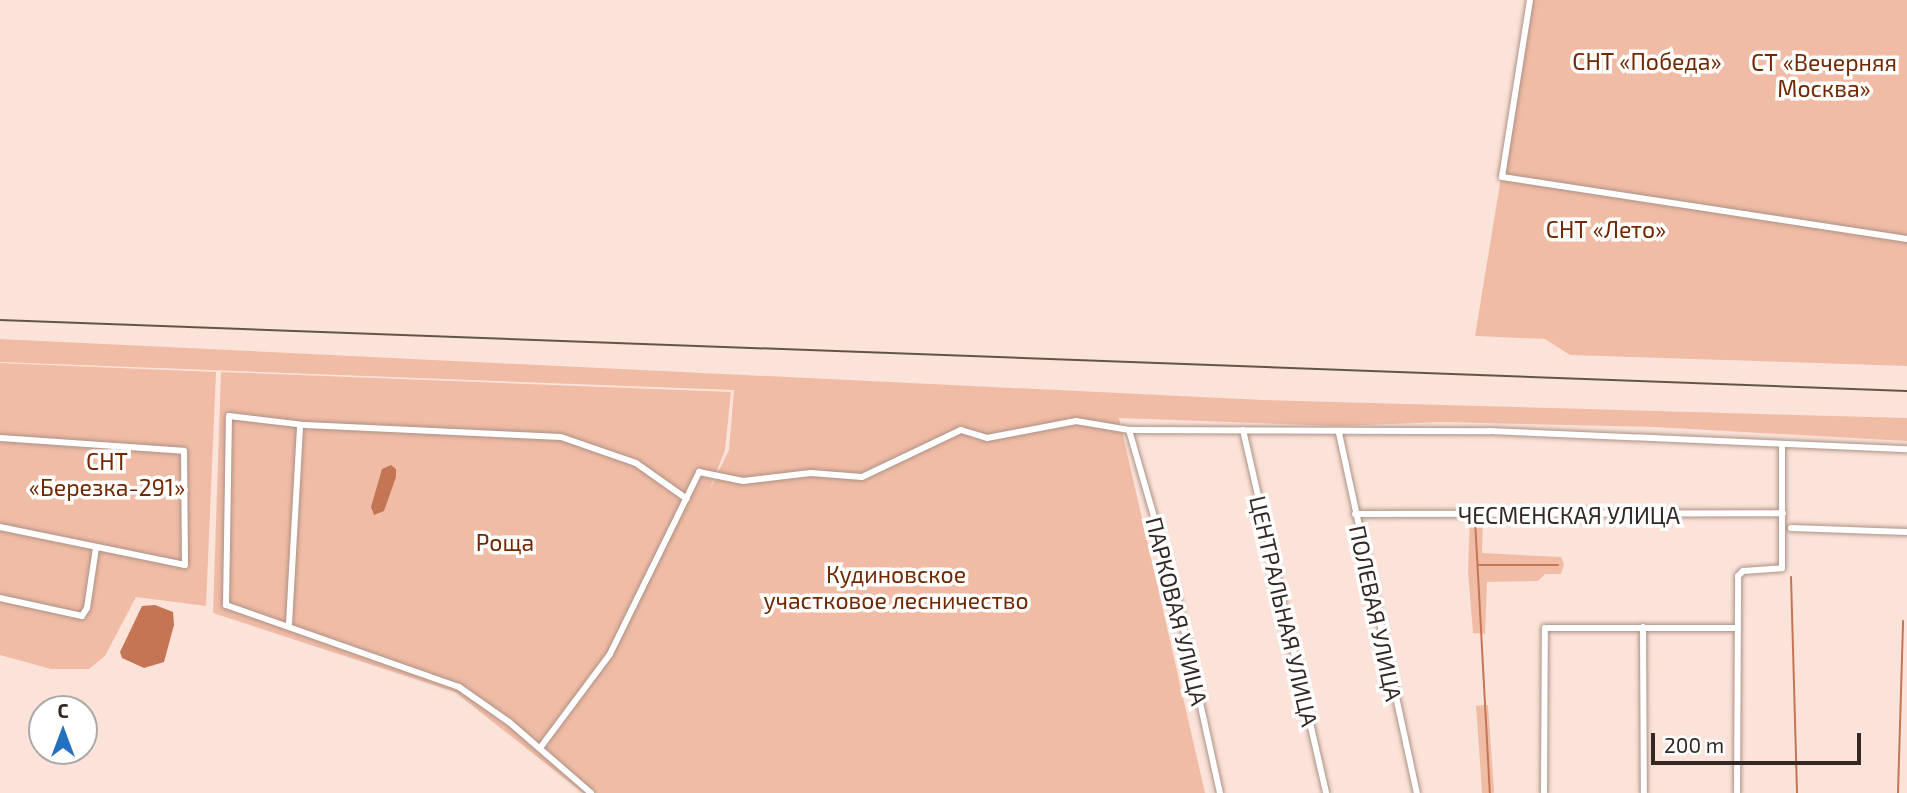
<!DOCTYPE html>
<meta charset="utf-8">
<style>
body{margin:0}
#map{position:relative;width:1907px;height:793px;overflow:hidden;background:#fbe3d9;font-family:"Exo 2",sans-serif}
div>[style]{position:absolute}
.green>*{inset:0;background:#f1bca6;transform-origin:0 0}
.water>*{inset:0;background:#c47554}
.stream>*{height:2px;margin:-1px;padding:0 1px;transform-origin:1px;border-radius:1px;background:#c47554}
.roads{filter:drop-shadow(0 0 2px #ad9185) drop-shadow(0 0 2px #ad9185)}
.minor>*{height:6px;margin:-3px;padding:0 3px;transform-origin:3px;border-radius:3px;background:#fff}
.rail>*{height:2px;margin:-1px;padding:0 1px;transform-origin:1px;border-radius:1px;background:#62544d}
span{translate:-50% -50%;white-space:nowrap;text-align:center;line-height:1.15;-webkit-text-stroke:7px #fff;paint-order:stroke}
.park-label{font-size:23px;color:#712801}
.street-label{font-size:23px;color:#332823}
.north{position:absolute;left:28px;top:695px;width:70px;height:70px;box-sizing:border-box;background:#fff;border:2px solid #ada9a7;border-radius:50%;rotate:0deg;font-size:19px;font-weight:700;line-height:28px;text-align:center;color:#332823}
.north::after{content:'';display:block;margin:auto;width:24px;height:32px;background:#2370bf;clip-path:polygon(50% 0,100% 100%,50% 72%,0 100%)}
.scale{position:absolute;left:1651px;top:733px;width:210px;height:32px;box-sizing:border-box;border:4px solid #332823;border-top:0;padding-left:9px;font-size:21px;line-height:24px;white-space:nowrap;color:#332823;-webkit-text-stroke:5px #fff;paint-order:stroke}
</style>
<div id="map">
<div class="green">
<i style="clip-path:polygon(1530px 0,1907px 0,1907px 366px,1570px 355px,1545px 339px,1475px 336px)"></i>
<i style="clip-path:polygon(0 339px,1263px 400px,1907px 418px,1907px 441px,1655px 427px,1441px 422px,1338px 426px,1119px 418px,1205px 793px,583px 793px,455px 692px,213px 613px,221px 372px,731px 392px,725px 450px,709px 491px,729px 450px,734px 390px,0 362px)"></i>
<i style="clip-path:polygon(0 363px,216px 372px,206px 606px,136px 597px,105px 656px,89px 669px,51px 669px,0 655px)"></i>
<i style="clip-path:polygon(1470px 516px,1483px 516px,1482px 553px,1561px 557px,1564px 564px,1561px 574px,1545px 574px,1538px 581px,1487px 582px,1485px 634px,1473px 633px,1468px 572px)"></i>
<i style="left:1488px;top:705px;width:88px;height:12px;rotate:86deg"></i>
</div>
<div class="water">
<i style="clip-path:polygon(391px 465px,396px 469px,396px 477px,384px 511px,374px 515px,371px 507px,382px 469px)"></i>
<i style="clip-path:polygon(155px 605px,173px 612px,174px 625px,164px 662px,144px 668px,122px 658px,120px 652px,142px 606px)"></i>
</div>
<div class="stream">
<i style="left:1475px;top:519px;width:274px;rotate:86.9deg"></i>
<i style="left:1479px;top:565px;width:79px"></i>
<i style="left:1791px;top:577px;width:216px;rotate:88.4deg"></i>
<i style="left:1898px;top:793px;width:172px;rotate:-88.3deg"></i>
</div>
<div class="roads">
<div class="minor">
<i style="left:1530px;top:0;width:179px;rotate:99deg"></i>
<i style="left:1502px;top:177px;width:410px;rotate:8.7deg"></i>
<i style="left:1129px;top:430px;width:170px;rotate:73.9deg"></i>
<i style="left:1176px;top:593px;width:205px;rotate:77.6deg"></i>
<i style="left:1243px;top:430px;width:372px;rotate:77.1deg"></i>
<i style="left:1339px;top:433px;width:368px;rotate:77.8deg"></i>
<i style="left:0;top:438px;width:184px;rotate:4deg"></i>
<i style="left:184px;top:451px;width:114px;rotate:89.5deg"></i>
<i style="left:185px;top:565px;width:189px;rotate:-168.4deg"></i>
<i style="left:1355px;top:514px;width:428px;rotate:-0.1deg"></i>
<i style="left:1791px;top:528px;width:116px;rotate:2deg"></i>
<i style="left:0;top:598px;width:84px;rotate:12.4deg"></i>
<i style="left:82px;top:616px;width:9px;rotate:-58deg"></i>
<i style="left:87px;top:608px;width:61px;rotate:-81.5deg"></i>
<i style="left:289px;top:624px;width:199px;rotate:-86.8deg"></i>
<i style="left:1643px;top:627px;width:166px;rotate:89.7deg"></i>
<i style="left:540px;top:748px;width:117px;rotate:-53.3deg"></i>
<i style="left:610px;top:654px;width:203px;rotate:-63.9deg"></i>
<i style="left:699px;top:472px;width:45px;rotate:11.6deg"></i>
<i style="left:743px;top:481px;width:68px;rotate:-6.7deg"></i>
<i style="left:811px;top:473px;width:51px;rotate:4.5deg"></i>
<i style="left:862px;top:477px;width:110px;rotate:-25.4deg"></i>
<i style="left:961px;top:430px;width:27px;rotate:17deg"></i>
<i style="left:987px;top:438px;width:91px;rotate:-10.8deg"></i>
<i style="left:1076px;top:421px;width:54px;rotate:9.6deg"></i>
<i style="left:1129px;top:430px;width:361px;rotate:0.2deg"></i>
<i style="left:1490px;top:431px;width:417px;rotate:2.5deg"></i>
<i style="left:591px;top:793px;width:108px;rotate:-139.1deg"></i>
<i style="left:509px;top:722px;width:61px;rotate:-145deg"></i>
<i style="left:459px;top:687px;width:247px;rotate:-160.6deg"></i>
<i style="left:226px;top:605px;width:189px;rotate:-89.1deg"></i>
<i style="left:229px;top:416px;width:77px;rotate:6.8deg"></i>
<i style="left:305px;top:425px;width:256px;rotate:2.7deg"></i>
<i style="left:561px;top:437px;width:79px;rotate:19.1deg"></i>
<i style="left:636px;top:463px;width:62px;rotate:35.2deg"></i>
<i style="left:1544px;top:793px;width:165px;rotate:-89.7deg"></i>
<i style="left:1545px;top:628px;width:192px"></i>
<i style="left:1737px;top:793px;width:217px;rotate:-89.7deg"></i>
<i style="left:1738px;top:576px;width:7px;rotate:-45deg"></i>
<i style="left:1743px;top:571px;width:39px;rotate:-4deg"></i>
<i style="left:1782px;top:568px;width:124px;rotate:-90deg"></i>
</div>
</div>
<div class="rail">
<i style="left:0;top:320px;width:1908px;rotate:2.13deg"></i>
</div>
<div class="park-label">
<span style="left:1647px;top:61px">СНТ «Победа»</span>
<span style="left:1824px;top:75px">СТ «Вечерняя<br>Москва»</span>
<span style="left:1606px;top:229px">СНТ «Лето»</span>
<span style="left:107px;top:474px">СНТ<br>«Березка-291»</span>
<span style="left:505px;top:542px">Роща</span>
<span style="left:896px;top:587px">Кудиновское<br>участковое лесничество</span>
</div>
<div class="street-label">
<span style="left:1569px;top:515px">ЧЕСМЕНСКАЯ УЛИЦА</span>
<span style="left:1177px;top:611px;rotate:76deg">ПАРКОВАЯ УЛИЦА</span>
<span style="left:1284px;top:611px;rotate:77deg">ЦЕНТРАЛЬНАЯ УЛИЦА</span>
<span style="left:1376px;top:613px;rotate:78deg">ПОЛЕВАЯ УЛИЦА</span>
</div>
<div class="north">С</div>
<div class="scale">200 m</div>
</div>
